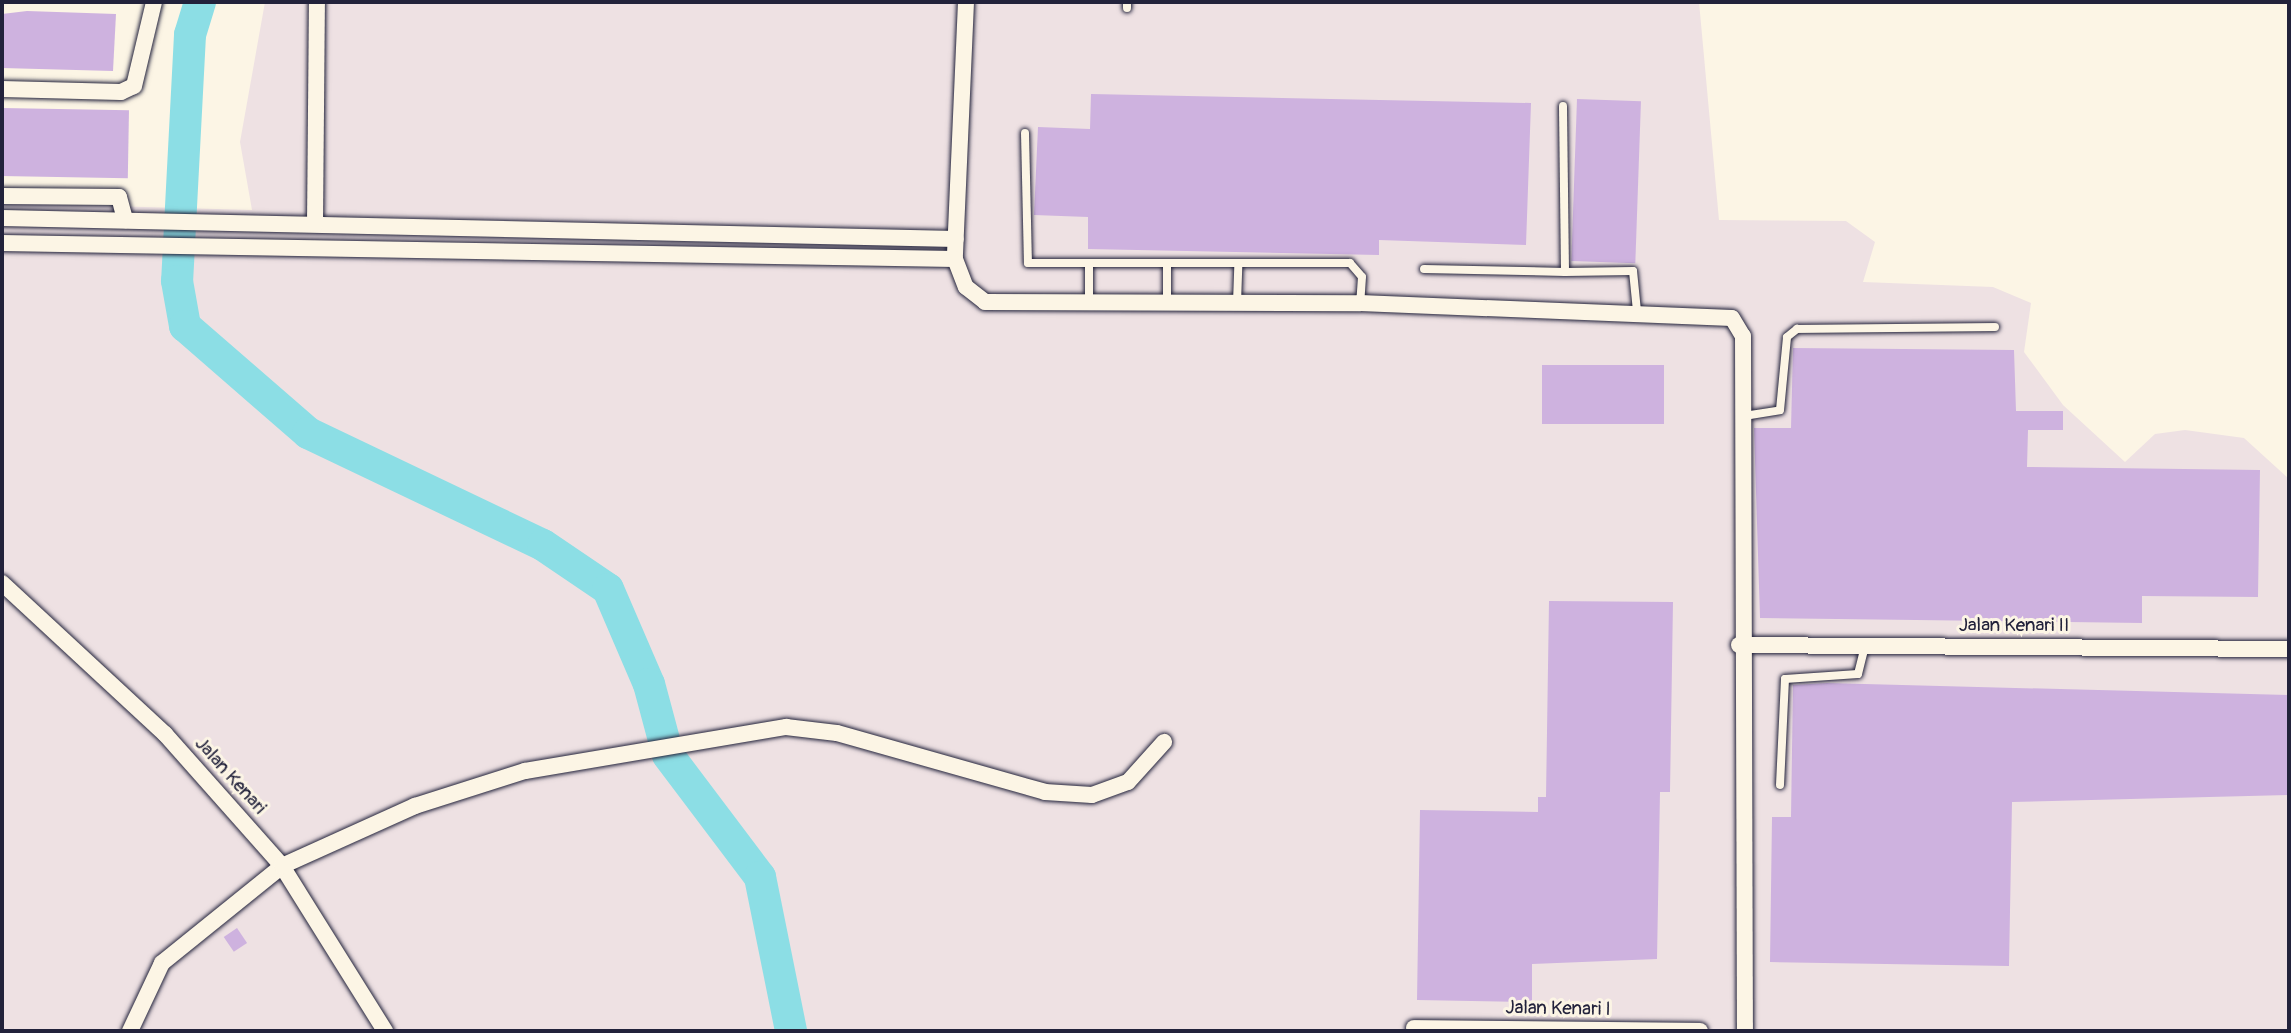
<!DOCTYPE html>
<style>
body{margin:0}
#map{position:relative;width:2291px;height:1033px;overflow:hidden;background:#fcf5e5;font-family:Pangolin,sans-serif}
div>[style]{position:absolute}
.built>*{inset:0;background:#eee1e3}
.river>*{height:32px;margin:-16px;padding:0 16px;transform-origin:16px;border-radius:16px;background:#8cdee5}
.building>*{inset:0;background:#ceb2df;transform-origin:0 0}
.roads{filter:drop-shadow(0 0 2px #22223b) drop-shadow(0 0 2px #22223b)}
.service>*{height:8px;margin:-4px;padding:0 4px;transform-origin:4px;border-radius:4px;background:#fcf5e5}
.minor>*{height:16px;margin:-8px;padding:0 8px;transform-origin:8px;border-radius:8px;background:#fcf5e5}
span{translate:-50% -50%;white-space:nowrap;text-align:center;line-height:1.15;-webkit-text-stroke:6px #fcf5e5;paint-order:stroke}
.street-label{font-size:19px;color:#22223b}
.frame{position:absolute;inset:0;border:4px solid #22223b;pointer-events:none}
</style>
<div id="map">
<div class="built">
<i style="clip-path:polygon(265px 2px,1699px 2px,1719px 220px,1846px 221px,1875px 242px,1863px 282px,1993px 287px,2031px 303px,2024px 352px,2063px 405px,2125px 462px,2155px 434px,2185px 430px,2244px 438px,2289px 479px,2289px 1031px,2px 1031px,2px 203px,252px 210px,240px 142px)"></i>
</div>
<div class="river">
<i style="left:200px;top:2px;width:34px;rotate:107deg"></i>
<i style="left:190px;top:35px;width:246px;rotate:93deg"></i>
<i style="left:177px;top:281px;width:46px;rotate:79.9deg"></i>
<i style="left:185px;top:326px;width:163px;rotate:41deg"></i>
<i style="left:308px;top:433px;width:260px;rotate:25.5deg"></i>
<i style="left:543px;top:545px;width:78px;rotate:34.1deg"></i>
<i style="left:608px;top:589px;width:103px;rotate:66.7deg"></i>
<i style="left:649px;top:684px;width:73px;rotate:75deg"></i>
<i style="left:668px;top:755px;width:153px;rotate:53deg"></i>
<i style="left:760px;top:877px;width:157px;rotate:78.6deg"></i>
</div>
<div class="building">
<i style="clip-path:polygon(27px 11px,116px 14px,113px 71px,2px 68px,2px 14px)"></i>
<i style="clip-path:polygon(1091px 94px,1531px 103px,1526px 245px,1379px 240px,1379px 255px,1088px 249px,1088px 217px,1034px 215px,1038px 127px,1090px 129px)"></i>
<i style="left:1577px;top:99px;width:64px;height:162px;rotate:2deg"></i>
<i style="left:2px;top:108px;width:127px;height:68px;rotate:1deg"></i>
<i style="clip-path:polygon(1793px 348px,2014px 350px,2016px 411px,2063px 411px,2063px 430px,2028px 430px,2027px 467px,2260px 470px,2258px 597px,2142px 596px,2142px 623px,1760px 618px,1754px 428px,1791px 428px)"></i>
<i style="left:1542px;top:365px;width:122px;height:59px"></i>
<i style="clip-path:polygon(1549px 601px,1673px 602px,1670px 792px,1660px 792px,1657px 959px,1532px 964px,1532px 1002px,1417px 1000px,1420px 810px,1538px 812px,1538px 797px,1546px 797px)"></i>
<i style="clip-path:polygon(1827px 683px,2289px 695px,2289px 795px,2012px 802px,2009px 966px,1770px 962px,1772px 817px,1791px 817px,1793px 685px)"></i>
<i style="left:237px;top:928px;width:18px;height:16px;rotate:56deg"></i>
</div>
<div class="roads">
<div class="service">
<i style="left:1127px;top:8px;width:6px;rotate:-90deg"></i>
<i style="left:1025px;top:133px;width:130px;rotate:88.7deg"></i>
<i style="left:1028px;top:263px;width:322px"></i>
<i style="left:1350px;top:263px;width:18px;rotate:49deg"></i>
<i style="left:1362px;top:277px;width:26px;rotate:94deg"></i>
<i style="left:1167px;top:266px;width:36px;rotate:90deg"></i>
<i style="left:1089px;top:267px;width:35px;rotate:90deg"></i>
<i style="left:1424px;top:269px;width:141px;rotate:1.2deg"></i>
<i style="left:1565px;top:272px;width:166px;rotate:-90.7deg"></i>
<i style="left:1565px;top:272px;width:68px;rotate:-0.8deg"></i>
<i style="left:1633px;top:271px;width:40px;rotate:84.3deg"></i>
<i style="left:1237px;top:303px;width:38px;rotate:-88deg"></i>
<i style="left:1744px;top:416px;width:36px;rotate:-9deg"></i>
<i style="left:1780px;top:410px;width:73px;rotate:-84.5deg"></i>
<i style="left:1787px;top:337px;width:13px;rotate:-39deg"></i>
<i style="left:1797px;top:329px;width:198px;rotate:-0.6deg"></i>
<i style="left:1780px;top:785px;width:106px;rotate:-87.3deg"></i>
<i style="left:1785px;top:679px;width:73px;rotate:-3.9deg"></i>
<i style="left:1858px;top:674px;width:29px;rotate:-76deg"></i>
</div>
<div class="minor">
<i style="left:966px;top:2px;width:257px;rotate:92.5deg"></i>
<i style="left:955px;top:259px;width:30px;rotate:69deg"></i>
<i style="left:966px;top:287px;width:24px;rotate:38deg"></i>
<i style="left:985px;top:302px;width:375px;rotate:0.2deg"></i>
<i style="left:1360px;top:303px;width:372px;rotate:2.3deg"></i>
<i style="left:1732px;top:318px;width:21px;rotate:59deg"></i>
<i style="left:1743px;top:336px;width:695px;rotate:89.84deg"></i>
<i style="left:2px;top:89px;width:119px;rotate:1.4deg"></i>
<i style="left:121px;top:92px;width:14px;rotate:-25deg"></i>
<i style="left:134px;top:86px;width:86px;rotate:-76.6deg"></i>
<i style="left:2px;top:196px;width:117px;rotate:0.5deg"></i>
<i style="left:119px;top:197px;width:24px;rotate:75deg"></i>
<i style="left:2px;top:218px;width:954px;rotate:1.26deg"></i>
<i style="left:315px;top:224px;width:222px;rotate:-89.5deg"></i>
<i style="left:2px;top:243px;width:953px;rotate:0.96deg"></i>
<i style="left:2px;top:583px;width:222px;rotate:42.8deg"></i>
<i style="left:165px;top:734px;width:176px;rotate:48.4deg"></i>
<i style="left:282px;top:866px;width:195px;rotate:58deg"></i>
<i style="left:1739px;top:645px;width:550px;rotate:0.42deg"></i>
<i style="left:1414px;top:1028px;width:286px;rotate:0.6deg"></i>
<i style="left:130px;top:1031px;width:75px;rotate:-64.8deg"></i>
<i style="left:162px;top:963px;width:154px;rotate:-38.9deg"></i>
<i style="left:282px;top:866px;width:146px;rotate:-24.3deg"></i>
<i style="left:415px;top:806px;width:115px;rotate:-17.7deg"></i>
<i style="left:525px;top:771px;width:265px;rotate:-9.6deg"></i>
<i style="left:786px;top:727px;width:51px;rotate:6.7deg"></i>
<i style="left:837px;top:733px;width:216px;rotate:15.8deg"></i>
<i style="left:1045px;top:792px;width:47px;rotate:3.7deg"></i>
<i style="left:1092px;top:795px;width:38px;rotate:-20deg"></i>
<i style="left:1128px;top:782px;width:54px;rotate:-48deg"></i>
</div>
</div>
<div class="street-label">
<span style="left:2014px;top:626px">Jalan Kenari II</span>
<span style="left:230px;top:776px;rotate:48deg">Jalan Kenari</span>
<span style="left:1558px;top:1009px;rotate:1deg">Jalan Kenari I</span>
</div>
<div class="frame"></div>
</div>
